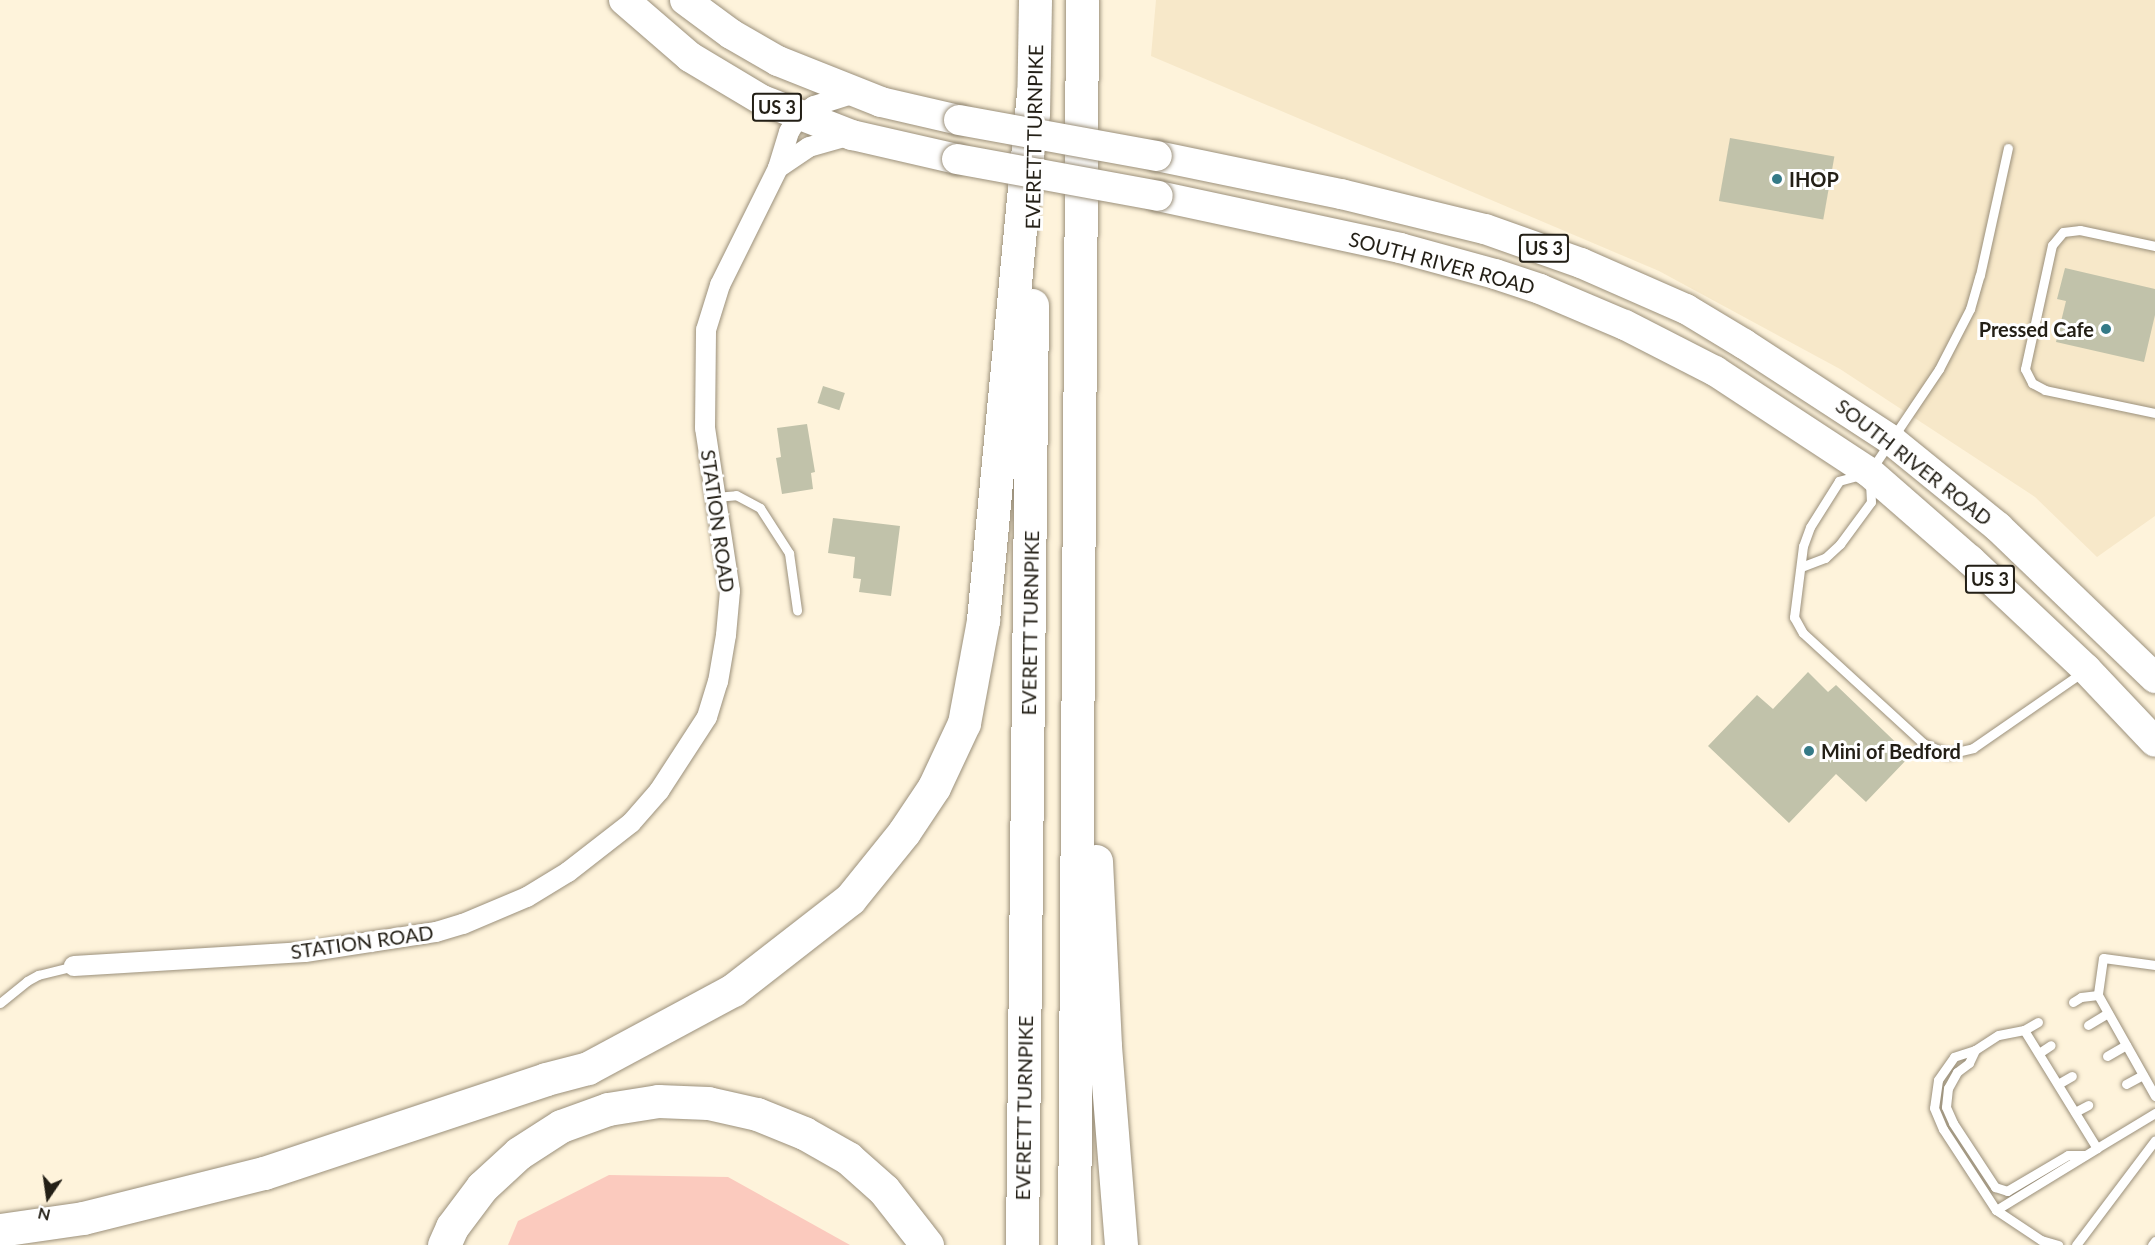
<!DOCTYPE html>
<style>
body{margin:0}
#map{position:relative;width:2155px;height:1245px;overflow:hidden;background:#fef3db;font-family:Lato,sans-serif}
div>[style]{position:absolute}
.built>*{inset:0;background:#f7e8c9}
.green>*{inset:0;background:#fbcabe}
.building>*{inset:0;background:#c1c2aa;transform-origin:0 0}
.roads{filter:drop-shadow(0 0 2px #9b907b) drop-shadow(0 0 2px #9b907b)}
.lane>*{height:9px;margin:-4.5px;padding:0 4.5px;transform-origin:4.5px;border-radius:4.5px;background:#fff}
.street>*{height:20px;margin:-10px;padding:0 10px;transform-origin:10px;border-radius:10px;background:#fff}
.primary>*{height:30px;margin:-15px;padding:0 15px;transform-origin:15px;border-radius:15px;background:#fff}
.highway>*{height:33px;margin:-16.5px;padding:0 16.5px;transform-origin:16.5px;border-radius:16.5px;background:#fff}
.bridges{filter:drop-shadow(0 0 2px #9b907b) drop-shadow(0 0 2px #9b907b)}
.primary-bridge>*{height:30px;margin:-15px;padding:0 15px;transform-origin:15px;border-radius:15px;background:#fff}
.dots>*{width:16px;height:16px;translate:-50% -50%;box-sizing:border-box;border:3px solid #fff;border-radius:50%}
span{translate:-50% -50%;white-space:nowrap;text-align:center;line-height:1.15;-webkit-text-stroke:6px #fff;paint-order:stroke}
.shield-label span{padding:2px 4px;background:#fff;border:2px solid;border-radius:4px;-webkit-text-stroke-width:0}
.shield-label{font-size:18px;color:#231f16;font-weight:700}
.street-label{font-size:20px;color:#231f16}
.poi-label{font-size:20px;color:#231f16;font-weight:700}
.left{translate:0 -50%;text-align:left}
.right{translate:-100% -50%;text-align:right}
.north{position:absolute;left:18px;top:1167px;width:60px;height:60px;-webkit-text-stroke:4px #fff;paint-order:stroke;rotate:193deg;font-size:16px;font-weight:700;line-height:24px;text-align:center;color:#231f16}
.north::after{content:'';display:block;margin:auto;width:21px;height:27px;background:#231f16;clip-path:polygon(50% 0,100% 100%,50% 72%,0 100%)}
</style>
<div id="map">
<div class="built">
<i style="clip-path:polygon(1156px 0,2155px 0,2155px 516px,2097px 557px,2035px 497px,1840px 369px,1659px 271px,1151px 56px)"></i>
</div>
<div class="green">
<i style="clip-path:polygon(609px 1175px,728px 1177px,850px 1245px,508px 1245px,518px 1221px)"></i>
</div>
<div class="building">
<i style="left:1730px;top:138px;width:106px;height:64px;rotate:10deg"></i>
<i style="clip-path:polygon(2065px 268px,2155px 289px,2155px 315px,2144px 362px,2056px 342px,2066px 301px,2057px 299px)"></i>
<i style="left:823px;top:386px;width:23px;height:18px;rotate:18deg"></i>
<i style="clip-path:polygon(807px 424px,815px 472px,811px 473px,813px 489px,782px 494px,776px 458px,781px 457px,777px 428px)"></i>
<i style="clip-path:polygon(833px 518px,900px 526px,891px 596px,859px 592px,861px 579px,853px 578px,855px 557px,828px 553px)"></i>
<i style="clip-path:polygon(1808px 672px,1828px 692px,1836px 685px,1910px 756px,1866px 802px,1836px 774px,1789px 823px,1708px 746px,1757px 695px,1773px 709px)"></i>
</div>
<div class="roads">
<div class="lane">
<i style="left:2155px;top:246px;width:77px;rotate:-168deg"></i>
<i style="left:2080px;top:230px;width:17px;rotate:173deg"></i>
<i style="left:2063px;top:232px;width:17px;rotate:130deg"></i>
<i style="left:2052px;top:245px;width:127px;rotate:102.3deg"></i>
<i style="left:2025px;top:369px;width:16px;rotate:63deg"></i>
<i style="left:2032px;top:383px;width:15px;rotate:28deg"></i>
<i style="left:2045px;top:390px;width:112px;rotate:11.8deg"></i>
<i style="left:1871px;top:470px;width:122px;rotate:-56deg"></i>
<i style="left:1939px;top:369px;width:68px;rotate:-62.7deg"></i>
<i style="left:1970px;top:309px;width:35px;rotate:-74deg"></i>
<i style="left:1980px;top:275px;width:130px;rotate:-77.6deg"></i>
<i style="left:1861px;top:475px;width:23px;rotate:165deg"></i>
<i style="left:1839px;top:481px;width:54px;rotate:122.2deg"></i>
<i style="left:1810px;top:527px;width:20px;rotate:110deg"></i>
<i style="left:1803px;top:546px;width:72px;rotate:97.2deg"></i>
<i style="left:1794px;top:617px;width:18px;rotate:61deg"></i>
<i style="left:1803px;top:633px;width:163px;rotate:42.5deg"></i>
<i style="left:1923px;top:743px;width:27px;rotate:24deg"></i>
<i style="left:1948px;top:754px;width:26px;rotate:-13deg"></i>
<i style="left:1973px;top:748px;width:135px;rotate:-34.7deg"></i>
<i style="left:715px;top:497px;width:21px;rotate:-5deg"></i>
<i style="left:736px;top:495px;width:27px;rotate:28deg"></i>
<i style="left:760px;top:508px;width:54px;rotate:57.2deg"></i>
<i style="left:789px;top:553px;width:58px;rotate:82deg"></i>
<i style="left:1801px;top:567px;width:26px;rotate:-21deg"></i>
<i style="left:1825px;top:558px;width:21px;rotate:-43deg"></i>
<i style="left:1840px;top:544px;width:52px;rotate:-53.6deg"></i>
<i style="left:1871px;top:502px;width:19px;rotate:-93deg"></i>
<i style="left:2155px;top:965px;width:52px;rotate:-172.3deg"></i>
<i style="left:2103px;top:958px;width:37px;rotate:98deg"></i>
<i style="left:2098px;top:995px;width:116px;rotate:60.6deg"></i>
<i style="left:2073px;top:1002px;width:9px;rotate:-32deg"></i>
<i style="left:2081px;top:997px;width:17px;rotate:-7deg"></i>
<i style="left:0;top:1003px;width:35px;rotate:-39deg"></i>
<i style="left:27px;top:981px;width:13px;rotate:-29deg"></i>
<i style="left:38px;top:975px;width:37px;rotate:-14deg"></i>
<i style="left:2038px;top:1022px;width:16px;rotate:150deg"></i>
<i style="left:2024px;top:1030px;width:139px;rotate:58.3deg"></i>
<i style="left:2097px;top:1148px;width:68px;rotate:-31.1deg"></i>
<i style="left:2088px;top:1025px;width:23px;rotate:-31deg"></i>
<i style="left:2024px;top:1030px;width:26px;rotate:169deg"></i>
<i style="left:1998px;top:1035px;width:27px;rotate:147deg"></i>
<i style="left:1975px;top:1050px;width:22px;rotate:162deg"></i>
<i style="left:1954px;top:1057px;width:28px;rotate:125deg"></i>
<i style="left:1938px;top:1080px;width:28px;rotate:98deg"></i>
<i style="left:1934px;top:1108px;width:23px;rotate:67deg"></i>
<i style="left:1943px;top:1129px;width:97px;rotate:56.8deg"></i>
<i style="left:1996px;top:1210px;width:119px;rotate:-31.5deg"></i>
<i style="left:1975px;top:1050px;width:14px;rotate:115deg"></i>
<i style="left:1969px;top:1063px;width:15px;rotate:143deg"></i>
<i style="left:1957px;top:1072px;width:18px;rotate:119deg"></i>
<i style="left:1948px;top:1088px;width:19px;rotate:96deg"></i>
<i style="left:1946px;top:1107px;width:17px;rotate:66deg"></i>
<i style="left:1953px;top:1123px;width:77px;rotate:56.7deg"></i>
<i style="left:1995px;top:1187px;width:13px;rotate:18deg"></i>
<i style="left:2007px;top:1191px;width:71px;rotate:-30.5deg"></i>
<i style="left:2068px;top:1155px;width:17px"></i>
<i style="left:2039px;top:1053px;width:14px;rotate:-34deg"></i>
<i style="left:2107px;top:1056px;width:22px;rotate:-30deg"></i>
<i style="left:2058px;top:1084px;width:16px;rotate:-30deg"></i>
<i style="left:2126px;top:1084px;width:19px;rotate:-28deg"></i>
<i style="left:2075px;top:1112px;width:15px;rotate:-28deg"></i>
<i style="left:1996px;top:1210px;width:54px;rotate:33.7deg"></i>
<i style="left:2041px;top:1240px;width:18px;rotate:16deg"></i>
<i style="left:2076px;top:1245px;width:131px;rotate:-53deg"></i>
<i style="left:2152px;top:1245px;width:5px;rotate:-53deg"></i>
</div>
<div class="street">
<i style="left:778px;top:168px;width:37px;rotate:-34deg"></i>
<i style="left:809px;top:147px;width:44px;rotate:-15.9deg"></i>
<i style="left:74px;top:966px;width:231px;rotate:-3.5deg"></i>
<i style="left:305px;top:952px;width:133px;rotate:-8.7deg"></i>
<i style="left:436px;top:932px;width:28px;rotate:-17deg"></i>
<i style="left:463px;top:924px;width:69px;rotate:-22.9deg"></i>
<i style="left:527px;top:897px;width:48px;rotate:-31.4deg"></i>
<i style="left:568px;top:872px;width:80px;rotate:-37.9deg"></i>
<i style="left:631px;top:823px;width:43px;rotate:-48.8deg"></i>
<i style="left:659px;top:791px;width:88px;rotate:-57deg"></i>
<i style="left:707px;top:717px;width:37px;rotate:-73deg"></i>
<i style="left:718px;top:682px;width:48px;rotate:-80.3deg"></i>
<i style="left:726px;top:635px;width:44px;rotate:-84.8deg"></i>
<i style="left:730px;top:591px;width:165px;rotate:-98.7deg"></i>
<i style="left:705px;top:428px;width:98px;rotate:-89.4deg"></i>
<i style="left:706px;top:330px;width:47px;rotate:-72.7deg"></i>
<i style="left:720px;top:285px;width:131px;rotate:-63.6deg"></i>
<i style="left:778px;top:168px;width:38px;rotate:-73deg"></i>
<i style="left:789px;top:132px;width:19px;rotate:-58deg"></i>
<i style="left:799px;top:116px;width:18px;rotate:-34deg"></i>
<i style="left:814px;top:106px;width:43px;rotate:-17.6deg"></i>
</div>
<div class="primary">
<i style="left:624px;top:0;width:87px;rotate:40.8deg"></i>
<i style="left:690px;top:57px;width:84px;rotate:30.8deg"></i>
<i style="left:762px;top:100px;width:97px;rotate:21.3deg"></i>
<i style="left:852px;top:135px;width:108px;rotate:12.9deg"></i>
<i style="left:685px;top:0;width:57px;rotate:36.5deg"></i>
<i style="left:731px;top:34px;width:54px;rotate:29.9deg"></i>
<i style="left:778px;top:61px;width:111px;rotate:21.7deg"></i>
<i style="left:881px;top:102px;width:80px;rotate:13deg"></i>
<i style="left:1157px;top:156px;width:188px;rotate:11.7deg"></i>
<i style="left:1341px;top:194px;width:148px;rotate:13.7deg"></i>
<i style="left:1485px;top:229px;width:102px;rotate:19.5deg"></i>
<i style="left:1581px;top:263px;width:115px;rotate:23.7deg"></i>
<i style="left:1686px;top:309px;width:68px;rotate:31.1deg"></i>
<i style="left:1744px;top:344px;width:176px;rotate:33.1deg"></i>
<i style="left:1891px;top:440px;width:138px;rotate:39.1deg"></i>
<i style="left:1998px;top:527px;width:218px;rotate:43.9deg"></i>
<i style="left:1158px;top:196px;width:248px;rotate:12.1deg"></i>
<i style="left:1400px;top:248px;width:98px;rotate:15.3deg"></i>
<i style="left:1495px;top:274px;width:47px;rotate:18.4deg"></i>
<i style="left:1540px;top:289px;width:92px;rotate:23deg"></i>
<i style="left:1625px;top:325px;width:101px;rotate:27.1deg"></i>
<i style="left:1715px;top:371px;width:184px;rotate:33.3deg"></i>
<i style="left:1869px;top:472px;width:134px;rotate:41.1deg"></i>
<i style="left:1970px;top:560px;width:159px;rotate:43.2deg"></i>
<i style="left:2086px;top:669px;width:100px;rotate:46.6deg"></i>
</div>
<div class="highway">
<i style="left:1033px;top:115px;width:115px;rotate:-89deg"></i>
<i style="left:1096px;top:861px;width:185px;rotate:87.2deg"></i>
<i style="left:1105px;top:1046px;width:200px;rotate:85.4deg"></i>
<i style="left:0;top:1230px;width:84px;rotate:-8.2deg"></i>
<i style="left:83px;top:1218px;width:187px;rotate:-14deg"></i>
<i style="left:264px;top:1173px;width:297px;rotate:-18.4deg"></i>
<i style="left:546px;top:1079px;width:43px;rotate:-14.7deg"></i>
<i style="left:588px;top:1068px;width:165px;rotate:-28.3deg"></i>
<i style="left:733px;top:990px;width:148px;rotate:-37.9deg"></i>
<i style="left:850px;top:899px;width:86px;rotate:-51.1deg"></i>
<i style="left:904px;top:832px;width:54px;rotate:-56.3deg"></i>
<i style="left:934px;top:787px;width:71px;rotate:-64.9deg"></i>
<i style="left:964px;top:723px;width:105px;rotate:-79.5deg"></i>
<i style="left:983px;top:620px;width:529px;rotate:-84.58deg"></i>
<i style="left:444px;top:1245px;width:20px;rotate:-66deg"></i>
<i style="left:452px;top:1227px;width:50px;rotate:-53.1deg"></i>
<i style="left:482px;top:1187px;width:50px;rotate:-42.6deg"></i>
<i style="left:519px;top:1153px;width:50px;rotate:-32.7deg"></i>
<i style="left:561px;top:1126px;width:50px;rotate:-19.9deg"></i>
<i style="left:608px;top:1109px;width:51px;rotate:-9.1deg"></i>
<i style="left:658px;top:1101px;width:50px;rotate:2.3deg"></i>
<i style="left:708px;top:1103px;width:50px;rotate:12.7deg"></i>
<i style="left:757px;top:1114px;width:51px;rotate:22deg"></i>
<i style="left:804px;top:1133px;width:51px;rotate:29.6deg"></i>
<i style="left:848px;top:1158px;width:48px;rotate:41.6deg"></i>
<i style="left:884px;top:1190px;width:70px;rotate:52deg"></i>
<i style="left:1022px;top:1245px;width:940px;rotate:-89.39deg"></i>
<i style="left:1074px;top:1245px;width:1245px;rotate:-89.63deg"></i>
</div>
</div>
<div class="bridges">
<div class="primary-bridge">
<i style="left:959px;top:120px;width:201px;rotate:10.3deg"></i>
<i style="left:957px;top:159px;width:204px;rotate:10.4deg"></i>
</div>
</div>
<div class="dots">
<i style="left:1777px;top:179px;background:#347a87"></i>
<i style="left:2106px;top:329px;background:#347a87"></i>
<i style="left:1809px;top:751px;background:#347a87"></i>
</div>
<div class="shield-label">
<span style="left:777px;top:107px">US 3</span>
<span style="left:1544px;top:248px">US 3</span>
<span style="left:1990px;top:579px">US 3</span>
</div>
<div class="street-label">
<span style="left:1034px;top:137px;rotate:-89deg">EVERETT TURNPIKE</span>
<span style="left:1442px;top:263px;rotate:15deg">SOUTH RIVER ROAD</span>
<span style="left:1914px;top:462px;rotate:38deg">SOUTH RIVER ROAD</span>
<span style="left:718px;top:521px;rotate:82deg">STATION ROAD</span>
<span style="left:1030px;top:623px;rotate:-89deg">EVERETT TURNPIKE</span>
<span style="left:362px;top:942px;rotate:-8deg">STATION ROAD</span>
<span style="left:1024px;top:1108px;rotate:-89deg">EVERETT TURNPIKE</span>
</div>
<div class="poi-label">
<span class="left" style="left:1789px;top:179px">IHOP</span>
<span class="right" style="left:2094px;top:329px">Pressed Cafe</span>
<span class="left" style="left:1821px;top:751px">Mini of Bedford</span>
</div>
<div class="north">N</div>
</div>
